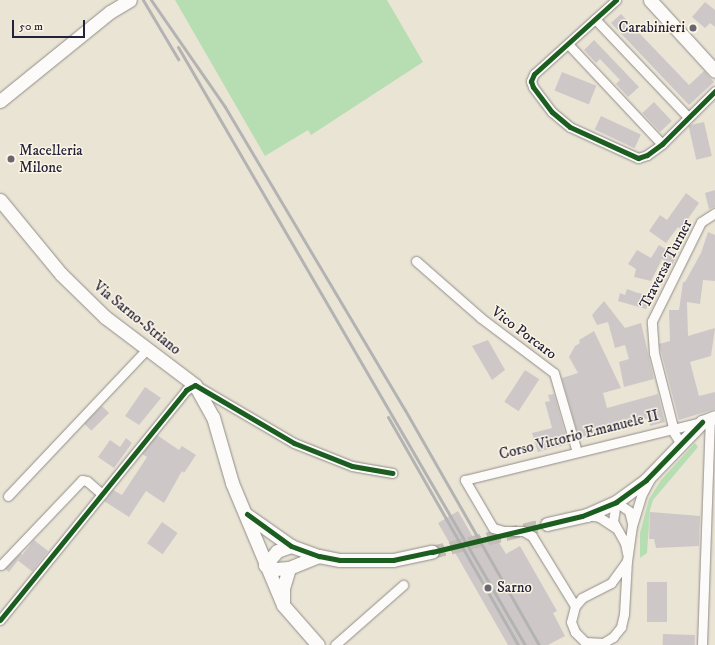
<!DOCTYPE html>
<style>
body{margin:0}
#map{position:relative;width:715px;height:645px;overflow:hidden;background:#eae4d5;font-family:"IM FELL DW Pica",serif}
div>[style]{position:absolute}
.green>*{inset:0;background:#b7deb2}
.building>*{inset:0;background:#cec7c8;transform-origin:0 0}
.secondary-tunnel>*{height:13px;margin-top:-6.5px;transform-origin:0;background:repeating-linear-gradient(90deg,#c2bdb6 0 13px,transparent 0 19px)}
.roads{filter:drop-shadow(0 0 1px #908d89) drop-shadow(0 0 1px #908d89)}
.street>*{height:9px;margin:-4.5px;padding:0 4.5px;transform-origin:4.5px;border-radius:4.5px;background:#fcfbf9}
.secondary>*{height:13px;margin:-6.5px;padding:0 6.5px;transform-origin:6.5px;border-radius:6.5px;background:#fcfbf9}
.rail>*{height:3px;margin:-1.5px;padding:0 1.5px;transform-origin:1.5px;border-radius:1.5px;background:#b4b3b4}
.cycleway>*{height:5px;margin:-2.5px;padding:0 2.5px;transform-origin:2.5px;border-radius:2.5px;background:#1b5e20}
.dots>*{width:11px;height:11px;translate:-50% -50%;box-sizing:border-box;border:2px solid #fcf5e5;border-radius:50%}
span{translate:-50% -50%;white-space:nowrap;text-align:center;line-height:1.15;-webkit-text-stroke:3px #fcf5e5;paint-order:stroke}
.poi-label{font-size:15px;color:#22223b}
.right{translate:-100% -50%;text-align:right}
.left{translate:0 -50%;text-align:left}
.street-label{font-size:15px;color:#22223b}
.scale{position:absolute;left:12px;top:20px;width:73px;height:18px;box-sizing:border-box;border:2px solid #22223b;border-top:0;padding-left:5px;font-size:12px;line-height:14px;white-space:nowrap;color:#22223b;-webkit-text-stroke:3px #fcf5e5;paint-order:stroke}
</style>
<div id="map">
<div class="green">
<i style="clip-path:polygon(175px 0,387px 0,423px 62px,311px 135px,308px 130px,265px 156px)"></i>
<i style="clip-path:polygon(695px 443px,698px 447px,653px 500px,650px 510px,647px 553px,640px 558px,640px 533px,649px 499px,661px 480px)"></i>
</div>
<div class="building">
<i style="clip-path:polygon(705px 2px,715px 10px,715px 27px,710px 23px,705px 28px,692px 17px)"></i>
<i style="clip-path:polygon(621px 14px,689px 85px,704px 71px,714px 82px,689px 105px,611px 23px)"></i>
<i style="clip-path:polygon(594px 40px,639px 87px,628px 97px,616px 84px,620px 80px,600px 59px,596px 63px,584px 50px)"></i>
<i style="left:562px;top:72px;width:37px;height:20px;rotate:22deg"></i>
<i style="left:654px;top:102px;width:26px;height:16px;rotate:47deg"></i>
<i style="left:601px;top:116px;width:44px;height:15px;rotate:25deg"></i>
<i style="left:704px;top:122px;width:35px;height:16px;rotate:77deg"></i>
<i style="clip-path:polygon(715px 190px,715px 207px,709px 209px,705px 193px)"></i>
<i style="clip-path:polygon(686px 193px,699px 203px,681px 229px,678px 227px,666px 243px,649px 231px,660px 215px,667px 220px)"></i>
<i style="clip-path:polygon(708px 232px,715px 235px,715px 281px,703px 280px,700px 304px,687px 302px,688px 336px,715px 328px,711px 356px,690px 362px,699px 396px,715px 392px,715px 409px,679px 420px,659px 344px,670px 341px,669px 310px,679px 310px,683px 282px,685px 282px,701px 253px)"></i>
<i style="clip-path:polygon(659px 245px,677px 256px,672px 265px,662px 259px,651px 281px,634px 277px,636px 269px,628px 264px,637px 250px,651px 258px)"></i>
<i style="clip-path:polygon(627px 289px,635px 292px,654px 297px,646px 309px,618px 301px,620px 293px,625px 295px)"></i>
<i style="clip-path:polygon(604px 301px,625px 328px,641px 323px,654px 379px,624px 387px,619px 362px,629px 359px,625px 345px,615px 348px,608px 322px,597px 325px,592px 315px)"></i>
<i style="clip-path:polygon(594px 331px,621px 388px,603px 393px,607px 408px,658px 394px,665px 422px,650px 426px,649px 419px,644px 419px,579px 438px,562px 378px,578px 373px,569px 357px,575px 346px,580px 343px,579px 340px)"></i>
<i style="clip-path:polygon(488px 340px,505px 370px,492px 380px,472px 346px)"></i>
<i style="left:525px;top:370px;width:17px;height:38px;rotate:33deg"></i>
<i style="clip-path:polygon(145px 387px,161px 398px,139px 425px,125px 416px)"></i>
<i style="clip-path:polygon(554px 394px,568px 444px,538px 452px,532px 433px,552px 428px,545px 402px,550px 401px,548px 395px)"></i>
<i style="left:102px;top:406px;width:10px;height:25px;rotate:45deg"></i>
<i style="clip-path:polygon(157px 435px,179px 450px,182px 446px,196px 455px,184px 473px,182px 471px,164px 503px,146px 491px,129px 517px,104px 501px,113px 490px,122px 495px,147px 457px,142px 454px)"></i>
<i style="clip-path:polygon(126px 438px,132px 443px,114px 468px,98px 457px,110px 440px,120px 447px)"></i>
<i style="clip-path:polygon(458px 511px,478px 546px,495px 536px,506px 554px,520px 546px,557px 611px,553px 613px,565px 636px,548px 645px,508px 645px,438px 523px)"></i>
<i style="clip-path:polygon(650px 512px,700px 516px,699px 546px,656px 548px,654px 539px,649px 539px)"></i>
<i style="left:162px;top:522px;width:19px;height:26px;rotate:35deg"></i>
<i style="left:34px;top:540px;width:18px;height:26px;rotate:38deg"></i>
<i style="clip-path:polygon(21px 553px,22px 555px,9px 572px,5px 569px)"></i>
<i style="left:647px;top:582px;width:20px;height:40px"></i>
<i style="left:663px;top:634px;width:32px;height:11px;rotate:2deg"></i>
</div>
<div class="secondary-tunnel">
<i style="left:432px;top:552px;width:118px;rotate:-13.7deg"></i>
</div>
<div class="roads">
<div class="street">
<i style="left:616px;top:0;width:110px;rotate:137.9deg"></i>
<i style="left:534px;top:74px;width:8px;rotate:113deg"></i>
<i style="left:531px;top:81px;width:6px;rotate:72deg"></i>
<i style="left:533px;top:87px;width:31px;rotate:53deg"></i>
<i style="left:552px;top:112px;width:23px;rotate:40deg"></i>
<i style="left:570px;top:127px;width:75px;rotate:24.5deg"></i>
<i style="left:638px;top:158px;width:9px;rotate:-18deg"></i>
<i style="left:647px;top:155px;width:19px;rotate:-36deg"></i>
<i style="left:662px;top:144px;width:75px;rotate:-45deg"></i>
<i style="left:595px;top:19px;width:134px;rotate:46.5deg"></i>
<i style="left:568px;top:44px;width:137px;rotate:46.8deg"></i>
<i style="left:416px;top:261px;width:86px;rotate:41.2deg"></i>
<i style="left:481px;top:318px;width:91px;rotate:37deg"></i>
<i style="left:554px;top:373px;width:82px;rotate:73.8deg"></i>
<i style="left:673px;top:427px;width:76px;rotate:-104.4deg"></i>
<i style="left:654px;top:353px;width:32px;rotate:-94deg"></i>
<i style="left:652px;top:321px;width:110px;rotate:-63.7deg"></i>
<i style="left:701px;top:222px;width:17px;rotate:-33deg"></i>
<i style="left:671px;top:428px;width:19px;rotate:58deg"></i>
<i style="left:8px;top:496px;width:202px;rotate:-46.6deg"></i>
<i style="left:587px;top:515px;width:12px;rotate:9deg"></i>
<i style="left:599px;top:517px;width:20px;rotate:33deg"></i>
<i style="left:627px;top:553px;width:10px;rotate:-101deg"></i>
<i style="left:625px;top:543px;width:25px;rotate:-119deg"></i>
<i style="left:613px;top:521px;width:19px;rotate:-81deg"></i>
<i style="left:616px;top:502px;width:16px;rotate:35deg"></i>
<i style="left:629px;top:511px;width:12px;rotate:76deg"></i>
<i style="left:627px;top:561px;width:27px;rotate:126deg"></i>
<i style="left:611px;top:583px;width:33px;rotate:153deg"></i>
<i style="left:582px;top:598px;width:11px;rotate:131deg"></i>
<i style="left:575px;top:606px;width:16px;rotate:104deg"></i>
<i style="left:571px;top:622px;width:11px;rotate:68deg"></i>
<i style="left:575px;top:632px;width:14px;rotate:45deg"></i>
<i style="left:585px;top:642px;width:18px;rotate:3deg"></i>
<i style="left:603px;top:643px;width:12px;rotate:-31deg"></i>
<i style="left:613px;top:637px;width:13px;rotate:-51deg"></i>
<i style="left:621px;top:627px;width:13px;rotate:-77deg"></i>
<i style="left:624px;top:614px;width:53px;rotate:-86.8deg"></i>
<i style="left:627px;top:561px;width:35px;rotate:-82deg"></i>
<i style="left:632px;top:526px;width:34px;rotate:-73deg"></i>
<i style="left:642px;top:494px;width:17px;rotate:-62deg"></i>
<i style="left:1px;top:565px;width:117px;rotate:-46.4deg"></i>
<i style="left:82px;top:480px;width:5px;rotate:11deg"></i>
<i style="left:87px;top:481px;width:20px;rotate:41deg"></i>
<i style="left:575px;top:606px;width:82px;rotate:-121.6deg"></i>
<i style="left:532px;top:536px;width:10px;rotate:-151deg"></i>
<i style="left:523px;top:531px;width:19px;rotate:180deg"></i>
<i style="left:504px;top:531px;width:11px;rotate:-165deg"></i>
<i style="left:493px;top:528px;width:56px;rotate:-120.3deg"></i>
<i style="left:465px;top:480px;width:244px;rotate:-13.8deg"></i>
<i style="left:0;top:620px;width:296px;rotate:-51deg"></i>
<i style="left:186px;top:390px;width:10px;rotate:-29deg"></i>
<i style="left:195px;top:385px;width:115px;rotate:30.4deg"></i>
<i style="left:294px;top:443px;width:62px;rotate:21.6deg"></i>
<i style="left:352px;top:466px;width:41px;rotate:9.9deg"></i>
<i style="left:335px;top:645px;width:91px;rotate:-41.4deg"></i>
<i style="left:702px;top:645px;width:226px;rotate:-88deg"></i>
</div>
<div class="secondary">
<i style="left:650px;top:0;width:96px;rotate:47.5deg"></i>
<i style="left:0;top:101px;width:141px;rotate:-39deg"></i>
<i style="left:110px;top:12px;width:23px;rotate:-31deg"></i>
<i style="left:0;top:200px;width:96px;rotate:50.5deg"></i>
<i style="left:61px;top:274px;width:62px;rotate:44.3deg"></i>
<i style="left:105px;top:317px;width:113px;rotate:37.1deg"></i>
<i style="left:195px;top:385px;width:37px;rotate:61deg"></i>
<i style="left:213px;top:417px;width:69px;rotate:73.9deg"></i>
<i style="left:232px;top:483px;width:132px;rotate:67.3deg"></i>
<i style="left:283px;top:605px;width:53px;rotate:48.8deg"></i>
<i style="left:247px;top:515px;width:54px;rotate:35.2deg"></i>
<i style="left:291px;top:546px;width:30px;rotate:20deg"></i>
<i style="left:319px;top:556px;width:21px;rotate:11deg"></i>
<i style="left:340px;top:560px;width:53px"></i>
<i style="left:393px;top:560px;width:40px;rotate:-12deg"></i>
<i style="left:547px;top:524px;width:41px;rotate:-12.7deg"></i>
<i style="left:587px;top:515px;width:32px;rotate:-24deg"></i>
<i style="left:616px;top:502px;width:37px;rotate:-36deg"></i>
<i style="left:646px;top:480px;width:81px;rotate:-46deg"></i>
<i style="left:702px;top:422px;width:14px;rotate:-21deg"></i>
<i style="left:265px;top:565px;width:11px;rotate:22deg"></i>
<i style="left:275px;top:569px;width:14px;rotate:-4deg"></i>
<i style="left:289px;top:568px;width:32px;rotate:-22deg"></i>
<i style="left:265px;top:565px;width:18px;rotate:-49deg"></i>
<i style="left:277px;top:551px;width:15px;rotate:-20deg"></i>
<i style="left:283px;top:601px;width:13px;rotate:-90deg"></i>
<i style="left:283px;top:588px;width:21px;rotate:-73deg"></i>
</div>
</div>
<div class="rail">
<i style="left:143px;top:0;width:69px;rotate:59.3deg"></i>
<i style="left:151px;top:0;width:130px;rotate:55.3deg"></i>
<i style="left:225px;top:107px;width:352px;rotate:59.3deg"></i>
<i style="left:405px;top:410px;width:271px;rotate:60.3deg"></i>
<i style="left:178px;top:47px;width:691px;rotate:59.87deg"></i>
<i style="left:388px;top:417px;width:262px;rotate:60.3deg"></i>
</div>
<div class="cycleway">
<i style="left:616px;top:0;width:110px;rotate:137.9deg"></i>
<i style="left:534px;top:74px;width:8px;rotate:113deg"></i>
<i style="left:531px;top:81px;width:6px;rotate:72deg"></i>
<i style="left:533px;top:87px;width:31px;rotate:53deg"></i>
<i style="left:552px;top:112px;width:23px;rotate:40deg"></i>
<i style="left:570px;top:127px;width:75px;rotate:24.5deg"></i>
<i style="left:638px;top:158px;width:9px;rotate:-18deg"></i>
<i style="left:647px;top:155px;width:19px;rotate:-36deg"></i>
<i style="left:662px;top:144px;width:75px;rotate:-45deg"></i>
<i style="left:247px;top:514px;width:54px;rotate:36deg"></i>
<i style="left:291px;top:546px;width:30px;rotate:20deg"></i>
<i style="left:319px;top:556px;width:21px;rotate:11deg"></i>
<i style="left:340px;top:560px;width:53px"></i>
<i style="left:393px;top:560px;width:40px;rotate:-12deg"></i>
<i style="left:432px;top:552px;width:154px;rotate:-13.5deg"></i>
<i style="left:582px;top:516px;width:37px;rotate:-22deg"></i>
<i style="left:616px;top:502px;width:37px;rotate:-36deg"></i>
<i style="left:646px;top:480px;width:81px;rotate:-46deg"></i>
<i style="left:0;top:620px;width:296px;rotate:-51deg"></i>
<i style="left:186px;top:390px;width:10px;rotate:-29deg"></i>
<i style="left:195px;top:385px;width:115px;rotate:30.4deg"></i>
<i style="left:294px;top:443px;width:62px;rotate:21.6deg"></i>
<i style="left:352px;top:466px;width:41px;rotate:9.9deg"></i>
</div>
<div class="dots">
<i style="left:693px;top:28px;background:#686671"></i>
<i style="left:11px;top:159px;background:#686671"></i>
<i style="left:488px;top:588px;background:#686671"></i>
</div>
<div class="poi-label">
<span class="right" style="left:685px;top:28px">Carabinieri</span>
<span class="left" style="left:19px;top:159px">Macelleria<br>Milone</span>
<span class="left" style="left:497px;top:588px">Sarno</span>
</div>
<div class="street-label">
<span style="left:666px;top:264px;rotate:-63deg">Traversa Turner</span>
<span style="left:137px;top:318px;rotate:39deg">Via Sarno-Striano</span>
<span style="left:524px;top:333px;rotate:37deg">Vico Porcaro</span>
<span style="left:579px;top:435px;rotate:-14deg">Corso Vittorio Emanuele II</span>
</div>
<div class="scale">50 m</div>
</div>
